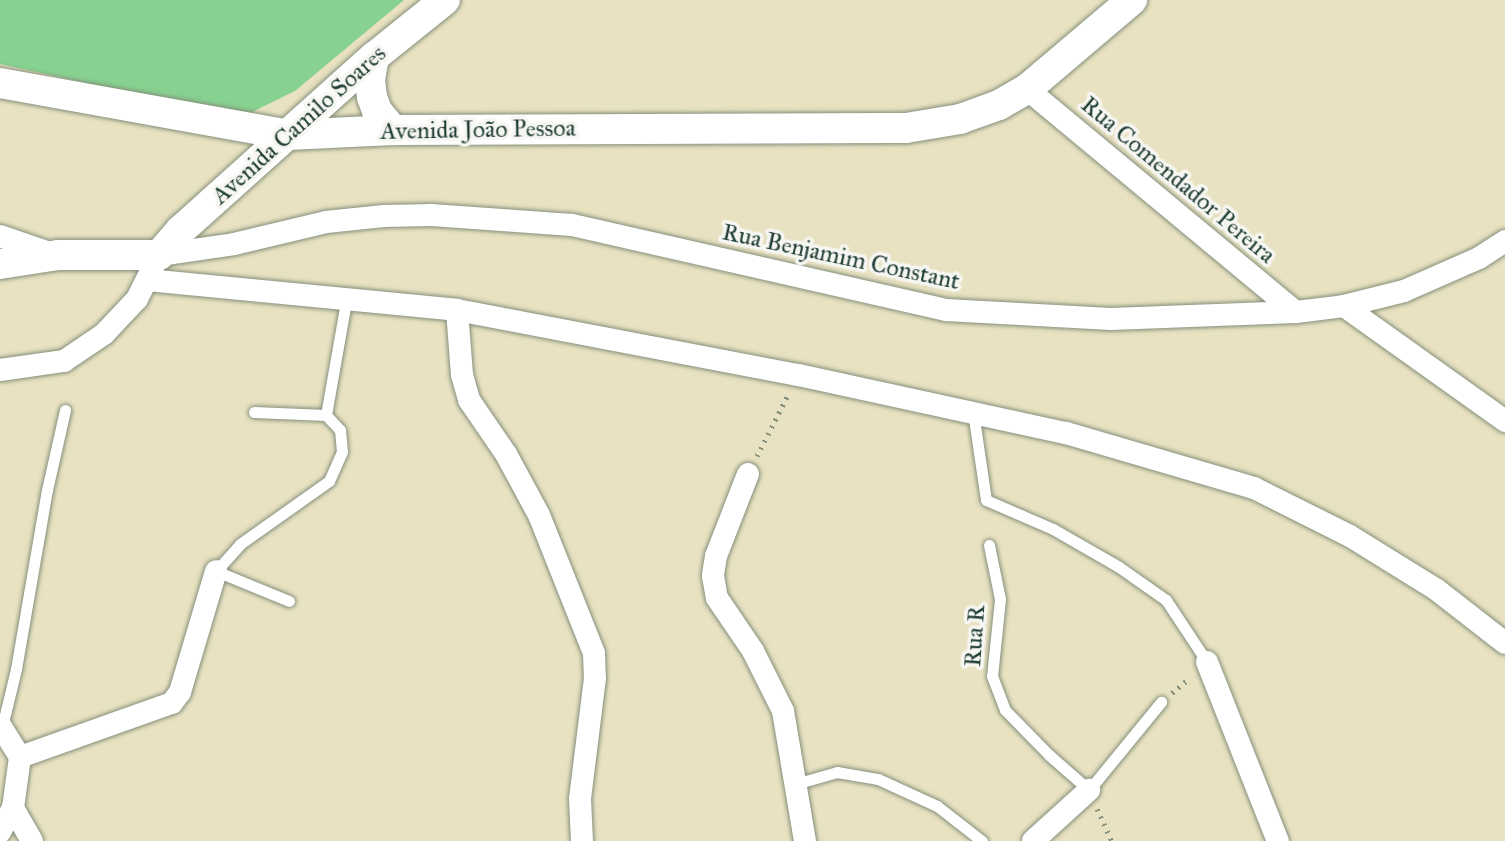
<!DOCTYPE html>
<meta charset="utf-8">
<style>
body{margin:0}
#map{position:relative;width:1505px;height:841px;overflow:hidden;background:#e9e2c2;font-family:"IM FELL Great Primer",serif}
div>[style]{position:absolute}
.green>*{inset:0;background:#87d290}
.path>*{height:5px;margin-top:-2.5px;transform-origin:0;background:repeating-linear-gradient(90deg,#84907b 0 2px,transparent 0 8px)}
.roads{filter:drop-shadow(0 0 2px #84907b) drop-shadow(0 0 2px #84907b)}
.lane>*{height:11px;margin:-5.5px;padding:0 5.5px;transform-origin:5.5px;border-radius:5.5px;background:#fff}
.street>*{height:22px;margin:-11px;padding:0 11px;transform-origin:11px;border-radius:11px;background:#fff}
.secondary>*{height:30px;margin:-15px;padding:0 15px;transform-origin:15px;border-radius:15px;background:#fff}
span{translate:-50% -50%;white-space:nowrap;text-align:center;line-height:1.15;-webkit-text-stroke:7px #f6f6f2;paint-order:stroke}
.street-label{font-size:24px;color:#1f3d34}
</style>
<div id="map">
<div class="green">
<i style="clip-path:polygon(0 0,404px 0,295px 91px,242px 117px,0 64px)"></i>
</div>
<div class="path">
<i style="left:757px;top:456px;width:71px;rotate:-63.1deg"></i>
<i style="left:1172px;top:693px;width:23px;rotate:-41deg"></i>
<i style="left:1097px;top:809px;width:35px;rotate:65deg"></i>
</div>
<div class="roads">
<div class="lane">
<i style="left:254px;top:412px;width:72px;rotate:2.4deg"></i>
<i style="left:973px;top:412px;width:89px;rotate:81.6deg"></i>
<i style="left:986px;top:500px;width:73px;rotate:23.4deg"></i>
<i style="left:1053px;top:529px;width:76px;rotate:29.9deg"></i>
<i style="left:1119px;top:567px;width:57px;rotate:35.1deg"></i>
<i style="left:1166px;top:600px;width:74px;rotate:56.5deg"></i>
<i style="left:989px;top:545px;width:55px;rotate:78.5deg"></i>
<i style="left:1000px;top:599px;width:77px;rotate:95.9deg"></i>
<i style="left:992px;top:676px;width:36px;rotate:69deg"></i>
<i style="left:1005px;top:710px;width:63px;rotate:45.6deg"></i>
<i style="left:1049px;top:755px;width:53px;rotate:41.2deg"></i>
<i style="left:1089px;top:790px;width:114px;rotate:-50.7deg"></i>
<i style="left:289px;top:601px;width:79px;rotate:-157.7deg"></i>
<i style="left:216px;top:571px;width:36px;rotate:-48deg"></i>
<i style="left:240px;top:544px;width:109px;rotate:-35.3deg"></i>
<i style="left:329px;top:481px;width:32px;rotate:-66deg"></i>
<i style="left:342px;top:452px;width:22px;rotate:-95deg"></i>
<i style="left:340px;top:430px;width:21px;rotate:-133deg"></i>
<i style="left:326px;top:415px;width:116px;rotate:-80deg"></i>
<i style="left:2px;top:727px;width:60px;rotate:-76.4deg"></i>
<i style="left:16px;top:669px;width:182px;rotate:-80.2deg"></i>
<i style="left:47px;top:490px;width:82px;rotate:-77.3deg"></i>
<i style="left:795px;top:784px;width:44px;rotate:-15.9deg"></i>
<i style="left:837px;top:772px;width:42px;rotate:9.7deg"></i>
<i style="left:878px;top:779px;width:65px;rotate:24.6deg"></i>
<i style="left:937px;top:806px;width:57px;rotate:37.9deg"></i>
</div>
<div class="street">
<i style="left:1027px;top:89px;width:349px;rotate:39.7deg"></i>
<i style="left:0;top:236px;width:56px;rotate:18.8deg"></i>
<i style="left:147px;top:280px;width:311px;rotate:5.5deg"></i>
<i style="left:457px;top:310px;width:348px;rotate:10.8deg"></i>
<i style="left:799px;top:375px;width:273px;rotate:12.3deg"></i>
<i style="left:1066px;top:433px;width:196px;rotate:16.3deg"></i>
<i style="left:1254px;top:488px;width:107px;rotate:26.6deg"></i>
<i style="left:1350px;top:536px;width:102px;rotate:31.8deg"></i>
<i style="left:1437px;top:590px;width:86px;rotate:37.9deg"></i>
<i style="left:1344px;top:306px;width:198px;rotate:35.5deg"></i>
<i style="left:457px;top:310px;width:65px;rotate:85.6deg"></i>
<i style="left:462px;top:375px;width:26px;rotate:74deg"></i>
<i style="left:469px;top:400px;width:65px;rotate:55.6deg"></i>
<i style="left:506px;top:454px;width:69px;rotate:61.6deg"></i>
<i style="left:539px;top:515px;width:149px;rotate:68.3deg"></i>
<i style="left:594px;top:653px;width:25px;rotate:88deg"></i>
<i style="left:595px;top:678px;width:122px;rotate:97.1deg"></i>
<i style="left:580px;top:799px;width:42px;rotate:87.3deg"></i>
<i style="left:0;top:370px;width:65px;rotate:-8deg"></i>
<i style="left:64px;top:361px;width:48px;rotate:-34deg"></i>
<i style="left:104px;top:334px;width:48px;rotate:-46.7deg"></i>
<i style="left:137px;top:299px;width:49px;rotate:-63.4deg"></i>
<i style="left:159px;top:255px;width:76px;rotate:-8.3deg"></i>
<i style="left:234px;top:244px;width:95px;rotate:-13.4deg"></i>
<i style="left:326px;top:222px;width:58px;rotate:-5.9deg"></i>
<i style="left:384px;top:216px;width:48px;rotate:-1.2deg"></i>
<i style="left:432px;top:215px;width:140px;rotate:4.1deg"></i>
<i style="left:572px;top:225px;width:384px;rotate:12.8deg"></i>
<i style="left:946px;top:310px;width:165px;rotate:3.1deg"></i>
<i style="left:1111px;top:319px;width:185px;rotate:-2.2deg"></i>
<i style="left:1296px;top:312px;width:48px;rotate:-7.1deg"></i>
<i style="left:1344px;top:306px;width:62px;rotate:-14deg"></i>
<i style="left:1404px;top:291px;width:82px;rotate:-23.7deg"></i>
<i style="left:1479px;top:258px;width:31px;rotate:-33deg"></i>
<i style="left:748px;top:474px;width:88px;rotate:111.3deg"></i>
<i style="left:716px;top:556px;width:20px;rotate:99deg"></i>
<i style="left:713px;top:576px;width:22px;rotate:80deg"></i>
<i style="left:717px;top:598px;width:64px;rotate:55.8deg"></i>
<i style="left:753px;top:651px;width:67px;rotate:63.4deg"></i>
<i style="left:783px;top:711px;width:132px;rotate:80.4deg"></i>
<i style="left:1207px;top:662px;width:193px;rotate:68.4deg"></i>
<i style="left:0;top:725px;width:38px;rotate:58deg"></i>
<i style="left:20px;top:757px;width:51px;rotate:97.8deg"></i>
<i style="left:13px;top:808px;width:38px;rotate:60deg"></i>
<i style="left:20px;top:757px;width:161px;rotate:-19.6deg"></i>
<i style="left:172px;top:703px;width:14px;rotate:-54deg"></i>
<i style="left:180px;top:692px;width:126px;rotate:-73.4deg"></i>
<i style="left:0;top:832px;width:27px;rotate:-62deg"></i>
<i style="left:1033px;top:841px;width:76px;rotate:-42.3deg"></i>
</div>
<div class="secondary">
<i style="left:374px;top:57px;width:22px;rotate:100deg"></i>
<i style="left:370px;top:79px;width:18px;rotate:84deg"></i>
<i style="left:372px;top:97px;width:15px;rotate:70deg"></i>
<i style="left:377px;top:111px;width:25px;rotate:50deg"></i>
<i style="left:0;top:83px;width:293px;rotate:10.2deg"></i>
<i style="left:288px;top:135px;width:105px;rotate:-2.7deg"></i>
<i style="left:393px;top:130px;width:513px;rotate:-0.22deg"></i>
<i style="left:906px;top:128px;width:55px;rotate:-9.5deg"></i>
<i style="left:960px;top:119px;width:41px;rotate:-19.7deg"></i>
<i style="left:999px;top:105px;width:32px;rotate:-30deg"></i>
<i style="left:1027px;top:89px;width:138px;rotate:-40.3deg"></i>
<i style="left:0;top:264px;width:59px;rotate:-8.8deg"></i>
<i style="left:58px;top:255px;width:101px"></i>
<i style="left:159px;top:255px;width:33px;rotate:-49deg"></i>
<i style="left:181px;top:230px;width:259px;rotate:-41.9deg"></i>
<i style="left:374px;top:57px;width:91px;rotate:-38.8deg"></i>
</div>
</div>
<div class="street-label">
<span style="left:299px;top:125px;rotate:-42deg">Avenida Camilo Soares</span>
<span style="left:478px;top:130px;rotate:-1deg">Avenida João Pessoa</span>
<span style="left:1178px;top:180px;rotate:40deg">Rua Comendador Pereira</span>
<span style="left:841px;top:257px;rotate:12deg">Rua Benjamim Constant</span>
<span style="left:975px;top:636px;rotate:-86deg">Rua R</span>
</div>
</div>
